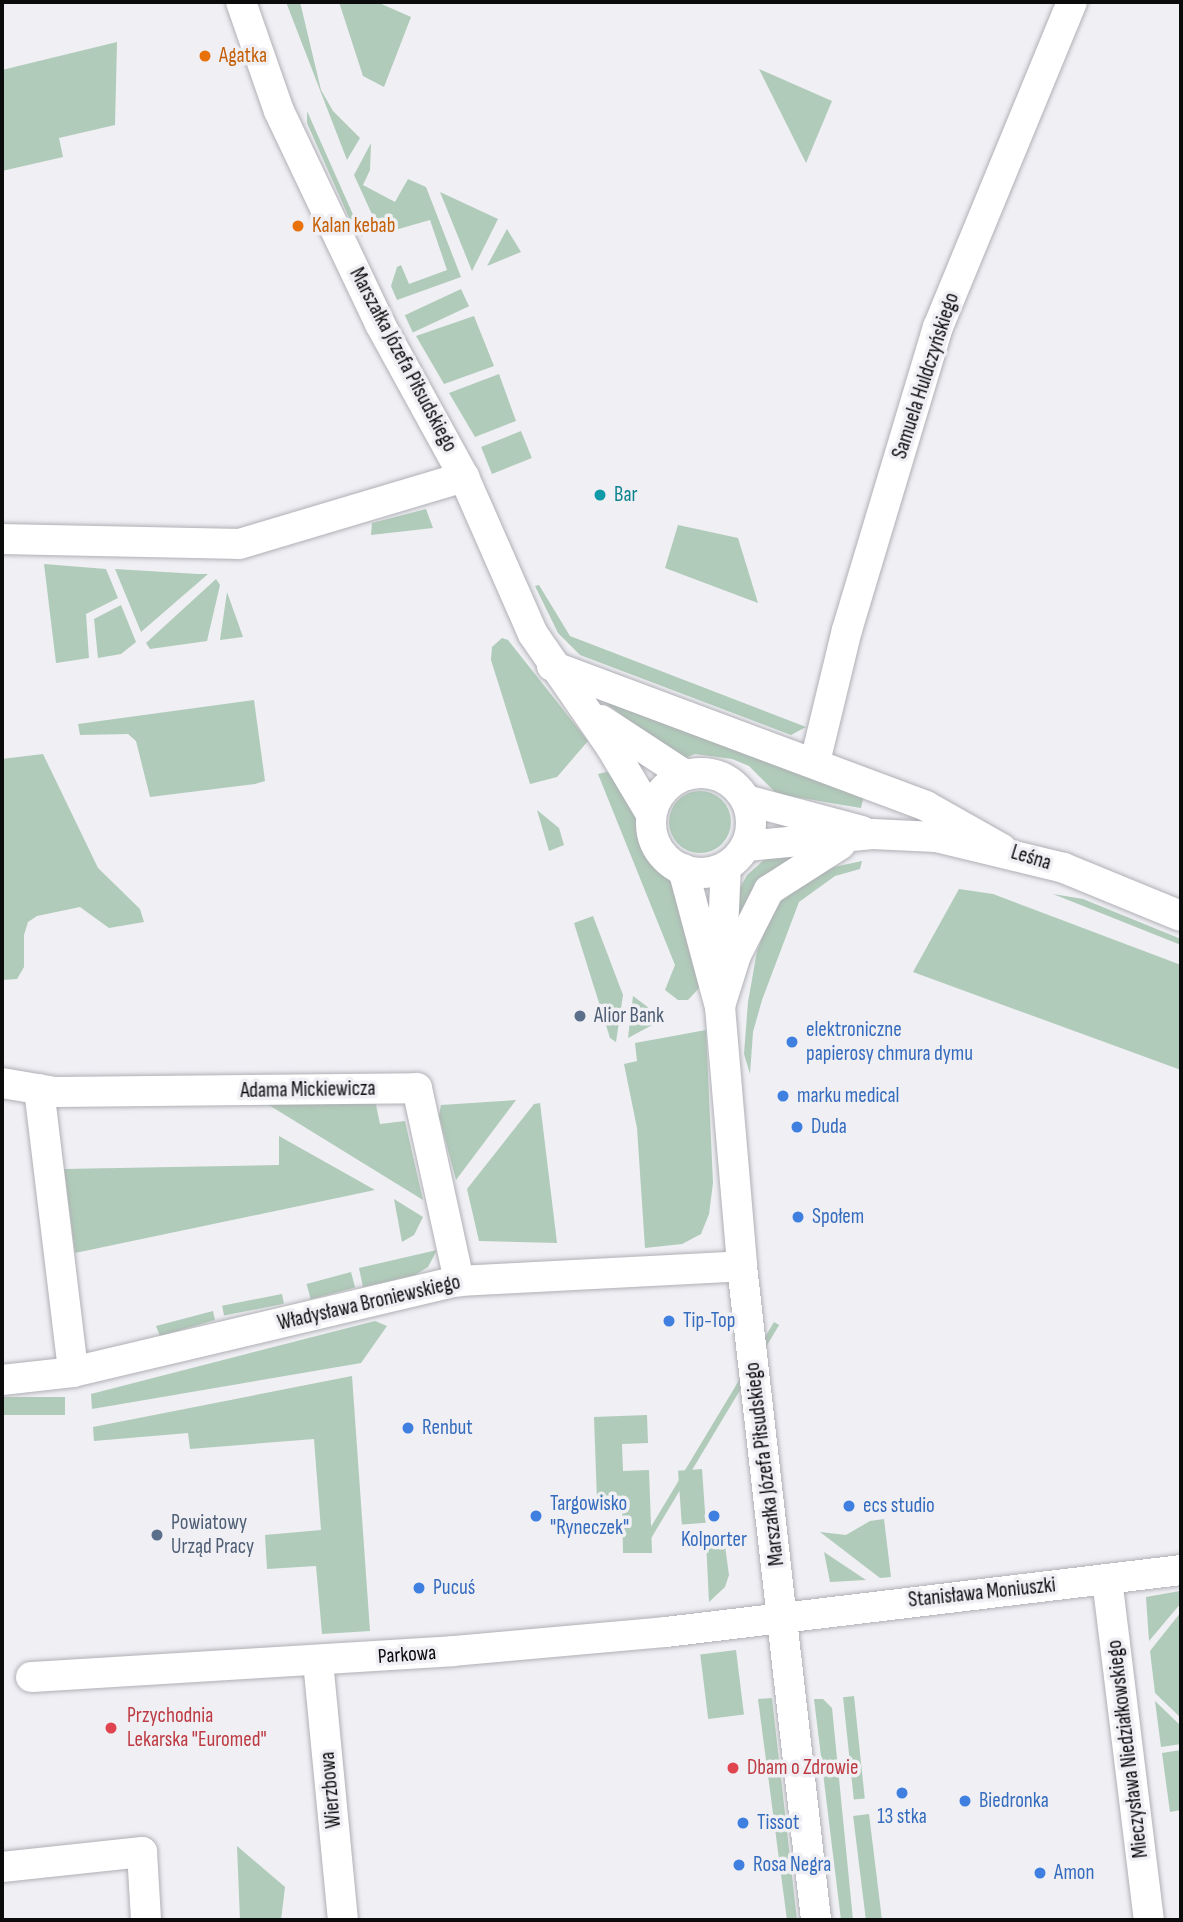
<!DOCTYPE html>
<meta charset="utf-8">
<style>
body{margin:0}
#map{position:relative;width:1183px;height:1922px;overflow:hidden;background:#efeff4;font-family:"Sofia Sans Condensed",sans-serif}
div>[style]{position:absolute}
.green>*{inset:0;background:#b0cbb9;transform-origin:0 0}
.round{border-radius:50%}
.roads{filter:drop-shadow(0 0 2px #afb0b5) drop-shadow(0 0 2px #afb0b5)}
.minor>*{height:30px;margin:-15px;padding:0 15px;transform-origin:15px;border-radius:15px;background:#fff}
.minor>.ring{margin:-15px;padding:0;box-sizing:content-box;background:none;border:30px solid #fff;border-radius:50%}
.dots>*{width:19px;height:19px;translate:-50% -50%;box-sizing:border-box;border:4px solid #efeff4;border-radius:50%}
span{translate:-50% -50%;white-space:nowrap;text-align:center;line-height:1.15;-webkit-text-stroke:7px #efeff4;paint-order:stroke}
.food-label{font-size:21px;color:#c56008}
.left{translate:0 -50%;text-align:left}
.street-label{font-size:21px;color:#0b0b0c}
.culture-label{font-size:21px;color:#0d838f}
.service-label{font-size:21px;color:#4e5e75}
.shop-label{font-size:21px;color:#366cbe}
.health-label{font-size:21px;color:#be3a42}
.frame{position:absolute;inset:0;border:4px solid #0b0b0c;pointer-events:none}
</style>
<div id="map">
<div class="green">
<i style="clip-path:polygon(286px 2px,300px 2px,321px 90px,333px 111px,360px 138px,347px 160px)"></i>
<i style="clip-path:polygon(339px 2px,377px 2px,411px 17px,384px 87px,363px 76px)"></i>
<i style="clip-path:polygon(117px 42px,115px 125px,59px 138px,63px 157px,2px 171px,2px 70px)"></i>
<i style="clip-path:polygon(759px 69px,832px 101px,806px 163px)"></i>
<i style="clip-path:polygon(307px 111px,363px 237px,355px 231px,307px 123px)"></i>
<i style="clip-path:polygon(371px 143px,370px 170px,363px 185px,395px 202px,408px 179px,426px 187px,461px 277px,397px 300px,391px 286px,397px 267px,401px 265px,409px 284px,447px 270px,430px 220px,381px 234px,354px 175px)"></i>
<i style="clip-path:polygon(440px 192px,498px 219px,472px 271px)"></i>
<i style="clip-path:polygon(507px 229px,521px 252px,487px 266px)"></i>
<i style="left:461px;top:289px;width:19px;height:62px;rotate:65deg"></i>
<i style="clip-path:polygon(474px 316px,494px 366px,444px 384px,416px 336px)"></i>
<i style="clip-path:polygon(499px 374px,516px 421px,475px 437px,449px 393px)"></i>
<i style="left:521px;top:431px;width:29px;height:43px;rotate:68deg"></i>
<i style="clip-path:polygon(426px 509px,433px 528px,371px 535px,372px 523px)"></i>
<i style="clip-path:polygon(678px 525px,738px 538px,758px 603px,665px 568px)"></i>
<i style="clip-path:polygon(44px 564px,106px 569px,118px 598px,86px 614px,89px 658px,56px 663px)"></i>
<i style="clip-path:polygon(115px 569px,198px 574px,208px 574px,141px 632px)"></i>
<i style="clip-path:polygon(216px 579px,220px 585px,207px 641px,150px 649px,146px 643px)"></i>
<i style="clip-path:polygon(539px 585px,570px 636px,806px 727px,791px 735px,580px 655px,558px 633px,535px 586px)"></i>
<i style="clip-path:polygon(227px 592px,243px 637px,220px 640px)"></i>
<i style="clip-path:polygon(121px 605px,136px 642px,121px 654px,98px 658px,94px 619px)"></i>
<i style="clip-path:polygon(502px 638px,508px 640px,588px 741px,557px 777px,530px 784px,491px 660px,492px 647px)"></i>
<i style="clip-path:polygon(254px 700px,265px 781px,255px 784px,150px 797px,136px 741px,128px 734px,80px 735px,78px 724px)"></i>
<i style="clip-path:polygon(602px 700px,864px 795px,861px 808px,777px 794px,749px 766px,732px 759px,695px 754px,681px 760px)"></i>
<i style="clip-path:polygon(43px 754px,98px 868px,140px 909px,144px 922px,109px 928px,80px 907px,37px 916px,28px 922px,24px 935px,24px 967px,17px 979px,2px 980px,2px 759px)"></i>
<i style="clip-path:polygon(606px 772px,613px 774px,637px 819px,642px 847px,660px 871px,675px 880px,699px 981px,699px 988px,688px 1000px,678px 1000px,665px 990px,675px 965px,598px 774px)"></i>
<i class="round" style="left:669px;top:791px;width:62px;height:62px"></i>
<i style="clip-path:polygon(537px 810px,559px 828px,564px 845px,549px 851px)"></i>
<i style="clip-path:polygon(808px 850px,762px 879px,749px 895px,734px 930px,736px 895px,747px 875px,772px 853px)"></i>
<i style="clip-path:polygon(862px 861px,860px 869px,835px 876px,799px 902px,762px 1000px,753px 1032px,750px 1074px,744px 1054px,748px 1002px,757px 951px,774px 907px,815px 871px)"></i>
<i style="clip-path:polygon(959px 889px,993px 894px,1181px 965px,1181px 1070px,913px 972px)"></i>
<i style="clip-path:polygon(1053px 894px,1083px 899px,1181px 939px,1181px 945px)"></i>
<i style="clip-path:polygon(593px 916px,623px 995px,616px 1042px,610px 1038px,574px 923px)"></i>
<i style="clip-path:polygon(633px 996px,649px 1008px,656px 1023px,628px 1038px)"></i>
<i style="clip-path:polygon(706px 1030px,713px 1183px,709px 1214px,701px 1234px,682px 1244px,645px 1248px,637px 1128px,624px 1064px,637px 1061px,635px 1043px)"></i>
<i style="clip-path:polygon(259px 1099px,375px 1100px,380px 1124px,405px 1121px,423px 1200px)"></i>
<i style="clip-path:polygon(516px 1100px,456px 1180px,439px 1116px,441px 1105px)"></i>
<i style="clip-path:polygon(540px 1103px,557px 1243px,479px 1241px,467px 1189px,534px 1104px)"></i>
<i style="clip-path:polygon(279px 1136px,375px 1190px,75px 1253px,64px 1169px,279px 1165px)"></i>
<i style="clip-path:polygon(394px 1199px,423px 1217px,414px 1235px,402px 1242px)"></i>
<i style="clip-path:polygon(437px 1250px,428px 1267px,415px 1275px,363px 1287px,359px 1268px)"></i>
<i style="left:351px;top:1272px;width:16px;height:46px;rotate:75deg"></i>
<i style="left:282px;top:1294px;width:10px;height:61px;rotate:79deg"></i>
<i style="clip-path:polygon(213px 1311px,215px 1320px,160px 1336px,156px 1326px)"></i>
<i style="clip-path:polygon(375px 1321px,387px 1326px,361px 1363px,92px 1409px,91px 1394px)"></i>
<i style="left:774px;top:1322px;width:6px;height:250px;rotate:31deg"></i>
<i style="clip-path:polygon(352px 1376px,370px 1631px,322px 1634px,316px 1566px,267px 1569px,265px 1535px,321px 1530px,314px 1439px,190px 1449px,188px 1433px,94px 1441px,93px 1427px)"></i>
<i style="left:65px;top:1397px;width:18px;height:63px;rotate:90deg"></i>
<i style="clip-path:polygon(647px 1415px,648px 1443px,622px 1444px,623px 1471px,649px 1470px,652px 1553px,623px 1553px,622px 1500px,597px 1500px,594px 1417px)"></i>
<i style="left:702px;top:1469px;width:54px;height:24px;rotate:86deg"></i>
<i style="clip-path:polygon(884px 1519px,891px 1577px,880px 1578px,820px 1532px,846px 1535px,870px 1521px)"></i>
<i style="clip-path:polygon(706px 1541px,725px 1546px,729px 1575px,725px 1587px,709px 1602px)"></i>
<i style="clip-path:polygon(824px 1552px,866px 1580px,830px 1582px)"></i>
<i style="clip-path:polygon(1180px 1591px,1181px 1603px,1149px 1641px,1146px 1597px)"></i>
<i style="clip-path:polygon(1181px 1612px,1181px 1718px,1155px 1693px,1150px 1651px)"></i>
<i style="left:736px;top:1650px;width:65px;height:36px;rotate:83deg"></i>
<i style="left:854px;top:1696px;width:103px;height:11px;rotate:84deg"></i>
<i style="clip-path:polygon(772px 1698px,797px 1920px,787px 1920px,758px 1699px)"></i>
<i style="clip-path:polygon(814px 1699px,823px 1699px,832px 1708px,853px 1920px,841px 1920px)"></i>
<i style="clip-path:polygon(1155px 1701px,1181px 1726px,1181px 1744px,1161px 1747px)"></i>
<i style="clip-path:polygon(1181px 1750px,1181px 1810px,1170px 1812px,1162px 1753px)"></i>
<i style="left:869px;top:1814px;width:107px;height:16px;rotate:83deg"></i>
<i style="clip-path:polygon(237px 1846px,285px 1887px,281px 1920px,240px 1920px)"></i>
</div>
<div class="roads">
<div class="minor">
<i style="left:241px;top:2px;width:115px;rotate:70.8deg"></i>
<i style="left:279px;top:111px;width:236px;rotate:64.6deg"></i>
<i style="left:380px;top:324px;width:175px;rotate:61.2deg"></i>
<i style="left:464px;top:477px;width:171px;rotate:66.3deg"></i>
<i style="left:533px;top:634px;width:137px;rotate:55.4deg"></i>
<i style="left:611px;top:747px;width:78px;rotate:59.2deg"></i>
<i style="left:2px;top:539px;width:237px;rotate:1.2deg"></i>
<i style="left:239px;top:544px;width:235px;rotate:-16.6deg"></i>
<i style="left:552px;top:666px;width:399px;rotate:20.5deg"></i>
<i style="left:926px;top:806px;width:87px;rotate:29.5deg"></i>
<i style="left:601px;top:720px;width:100px;rotate:33.2deg"></i>
<i style="left:815px;top:762px;width:136px;rotate:-76.4deg"></i>
<i style="left:847px;top:630px;width:316px;rotate:-73.3deg"></i>
<i style="left:938px;top:327px;width:352px;rotate:-67.6deg"></i>
<i class="ring" style="left:651px;top:773px;width:70px;height:70px"></i>
<i style="left:746px;top:800px;width:120px;rotate:15deg"></i>
<i style="left:746px;top:846px;width:127px;rotate:-5.4deg"></i>
<i style="left:872px;top:834px;width:64px;rotate:2.7deg"></i>
<i style="left:936px;top:837px;width:132px;rotate:13.6deg"></i>
<i style="left:1064px;top:868px;width:126px;rotate:22.3deg"></i>
<i style="left:683px;top:869px;width:143px;rotate:75deg"></i>
<i style="left:720px;top:1007px;width:260px;rotate:85.1deg"></i>
<i style="left:742px;top:1266px;width:658px;rotate:83.54deg"></i>
<i style="left:721px;top:972px;width:105px;rotate:-87.3deg"></i>
<i style="left:720px;top:1006px;width:53px;rotate:-72.6deg"></i>
<i style="left:736px;top:955px;width:73px;rotate:-63.1deg"></i>
<i style="left:769px;top:890px;width:85px;rotate:-32.6deg"></i>
<i style="left:2px;top:1083px;width:54px;rotate:9.6deg"></i>
<i style="left:55px;top:1092px;width:362px;rotate:-0.6deg"></i>
<i style="left:417px;top:1088px;width:198px;rotate:77.7deg"></i>
<i style="left:39px;top:1089px;width:285px;rotate:83.1deg"></i>
<i style="left:2px;top:1380px;width:71px;rotate:-6.4deg"></i>
<i style="left:73px;top:1372px;width:397px;rotate:-13.3deg"></i>
<i style="left:459px;top:1281px;width:283px;rotate:-3deg"></i>
<i style="left:1107px;top:1579px;width:344px;rotate:83deg"></i>
<i style="left:318px;top:1661px;width:260px;rotate:84.5deg"></i>
<i style="left:31px;top:1677px;width:423px;rotate:-3.5deg"></i>
<i style="left:453px;top:1651px;width:214px;rotate:-5.1deg"></i>
<i style="left:666px;top:1632px;width:519px;rotate:-6.86deg"></i>
<i style="left:2px;top:1867px;width:141px;rotate:-6.1deg"></i>
<i style="left:142px;top:1852px;width:68px;rotate:86.6deg"></i>
</div>
</div>
<div class="dots">
<i style="left:205px;top:56px;background:#e8710a"></i>
<i style="left:298px;top:226px;background:#e8710a"></i>
<i style="left:600px;top:495px;background:#0f9aa8"></i>
<i style="left:580px;top:1016px;background:#5c6f8a"></i>
<i style="left:792px;top:1042px;background:#3f7fe0"></i>
<i style="left:783px;top:1096px;background:#3f7fe0"></i>
<i style="left:797px;top:1127px;background:#3f7fe0"></i>
<i style="left:798px;top:1217px;background:#3f7fe0"></i>
<i style="left:669px;top:1321px;background:#3f7fe0"></i>
<i style="left:408px;top:1428px;background:#3f7fe0"></i>
<i style="left:849px;top:1506px;background:#3f7fe0"></i>
<i style="left:536px;top:1516px;background:#3f7fe0"></i>
<i style="left:714px;top:1516px;background:#3f7fe0"></i>
<i style="left:157px;top:1535px;background:#5c6f8a"></i>
<i style="left:419px;top:1588px;background:#3f7fe0"></i>
<i style="left:111px;top:1728px;background:#e0444e"></i>
<i style="left:733px;top:1768px;background:#e0444e"></i>
<i style="left:902px;top:1793px;background:#3f7fe0"></i>
<i style="left:965px;top:1801px;background:#3f7fe0"></i>
<i style="left:743px;top:1823px;background:#3f7fe0"></i>
<i style="left:739px;top:1865px;background:#3f7fe0"></i>
<i style="left:1040px;top:1873px;background:#3f7fe0"></i>
</div>
<div class="food-label">
<span class="left" style="left:219px;top:56px">Agatka</span>
<span class="left" style="left:312px;top:226px">Kalan kebab</span>
</div>
<div class="street-label">
<span style="left:403px;top:360px;rotate:62deg">Marszałka Józefa Piłsudskiego</span>
<span style="left:926px;top:376px;rotate:-72deg">Samuela Huldczyńskiego</span>
<span style="left:1031px;top:858px;rotate:17deg">Leśna</span>
<span style="left:308px;top:1090px;rotate:-1deg">Adama Mickiewicza</span>
<span style="left:369px;top:1303px;rotate:-13deg">Władysława Broniewskiego</span>
<span style="left:765px;top:1464px;rotate:-97deg">Marszałka Józefa Piłsudskiego</span>
<span style="left:982px;top:1593px;rotate:-6deg">Stanisława Moniuszki</span>
<span style="left:407px;top:1655px;rotate:-4deg">Parkowa</span>
<span style="left:1128px;top:1749px;rotate:-97deg">Mieczysława Niedziałkowskiego</span>
<span style="left:331px;top:1790px;rotate:-95deg">Wierzbowa</span>
</div>
<div class="culture-label">
<span class="left" style="left:614px;top:495px">Bar</span>
</div>
<div class="service-label">
<span class="left" style="left:594px;top:1016px">Alior Bank</span>
<span class="left" style="left:171px;top:1535px">Powiatowy<br>Urząd Pracy</span>
</div>
<div class="shop-label">
<span class="left" style="left:806px;top:1042px">elektroniczne<br>papierosy chmura dymu</span>
<span class="left" style="left:797px;top:1096px">marku medical</span>
<span class="left" style="left:811px;top:1127px">Duda</span>
<span class="left" style="left:812px;top:1217px">Społem</span>
<span class="left" style="left:683px;top:1321px">Tip-Top</span>
<span class="left" style="left:422px;top:1428px">Renbut</span>
<span class="left" style="left:550px;top:1516px">Targowisko<br>"Ryneczek"</span>
<span class="left" style="left:863px;top:1506px">ecs studio</span>
<span style="left:714px;top:1540px">Kolporter</span>
<span class="left" style="left:433px;top:1588px">Pucuś</span>
<span class="left" style="left:979px;top:1801px">Biedronka</span>
<span style="left:902px;top:1817px">13 stka</span>
<span class="left" style="left:757px;top:1823px">Tissot</span>
<span class="left" style="left:753px;top:1865px">Rosa Negra</span>
<span class="left" style="left:1054px;top:1873px">Amon</span>
</div>
<div class="health-label">
<span class="left" style="left:127px;top:1728px">Przychodnia<br>Lekarska "Euromed"</span>
<span class="left" style="left:747px;top:1768px">Dbam o Zdrowie</span>
</div>
<div class="frame"></div>
</div>
